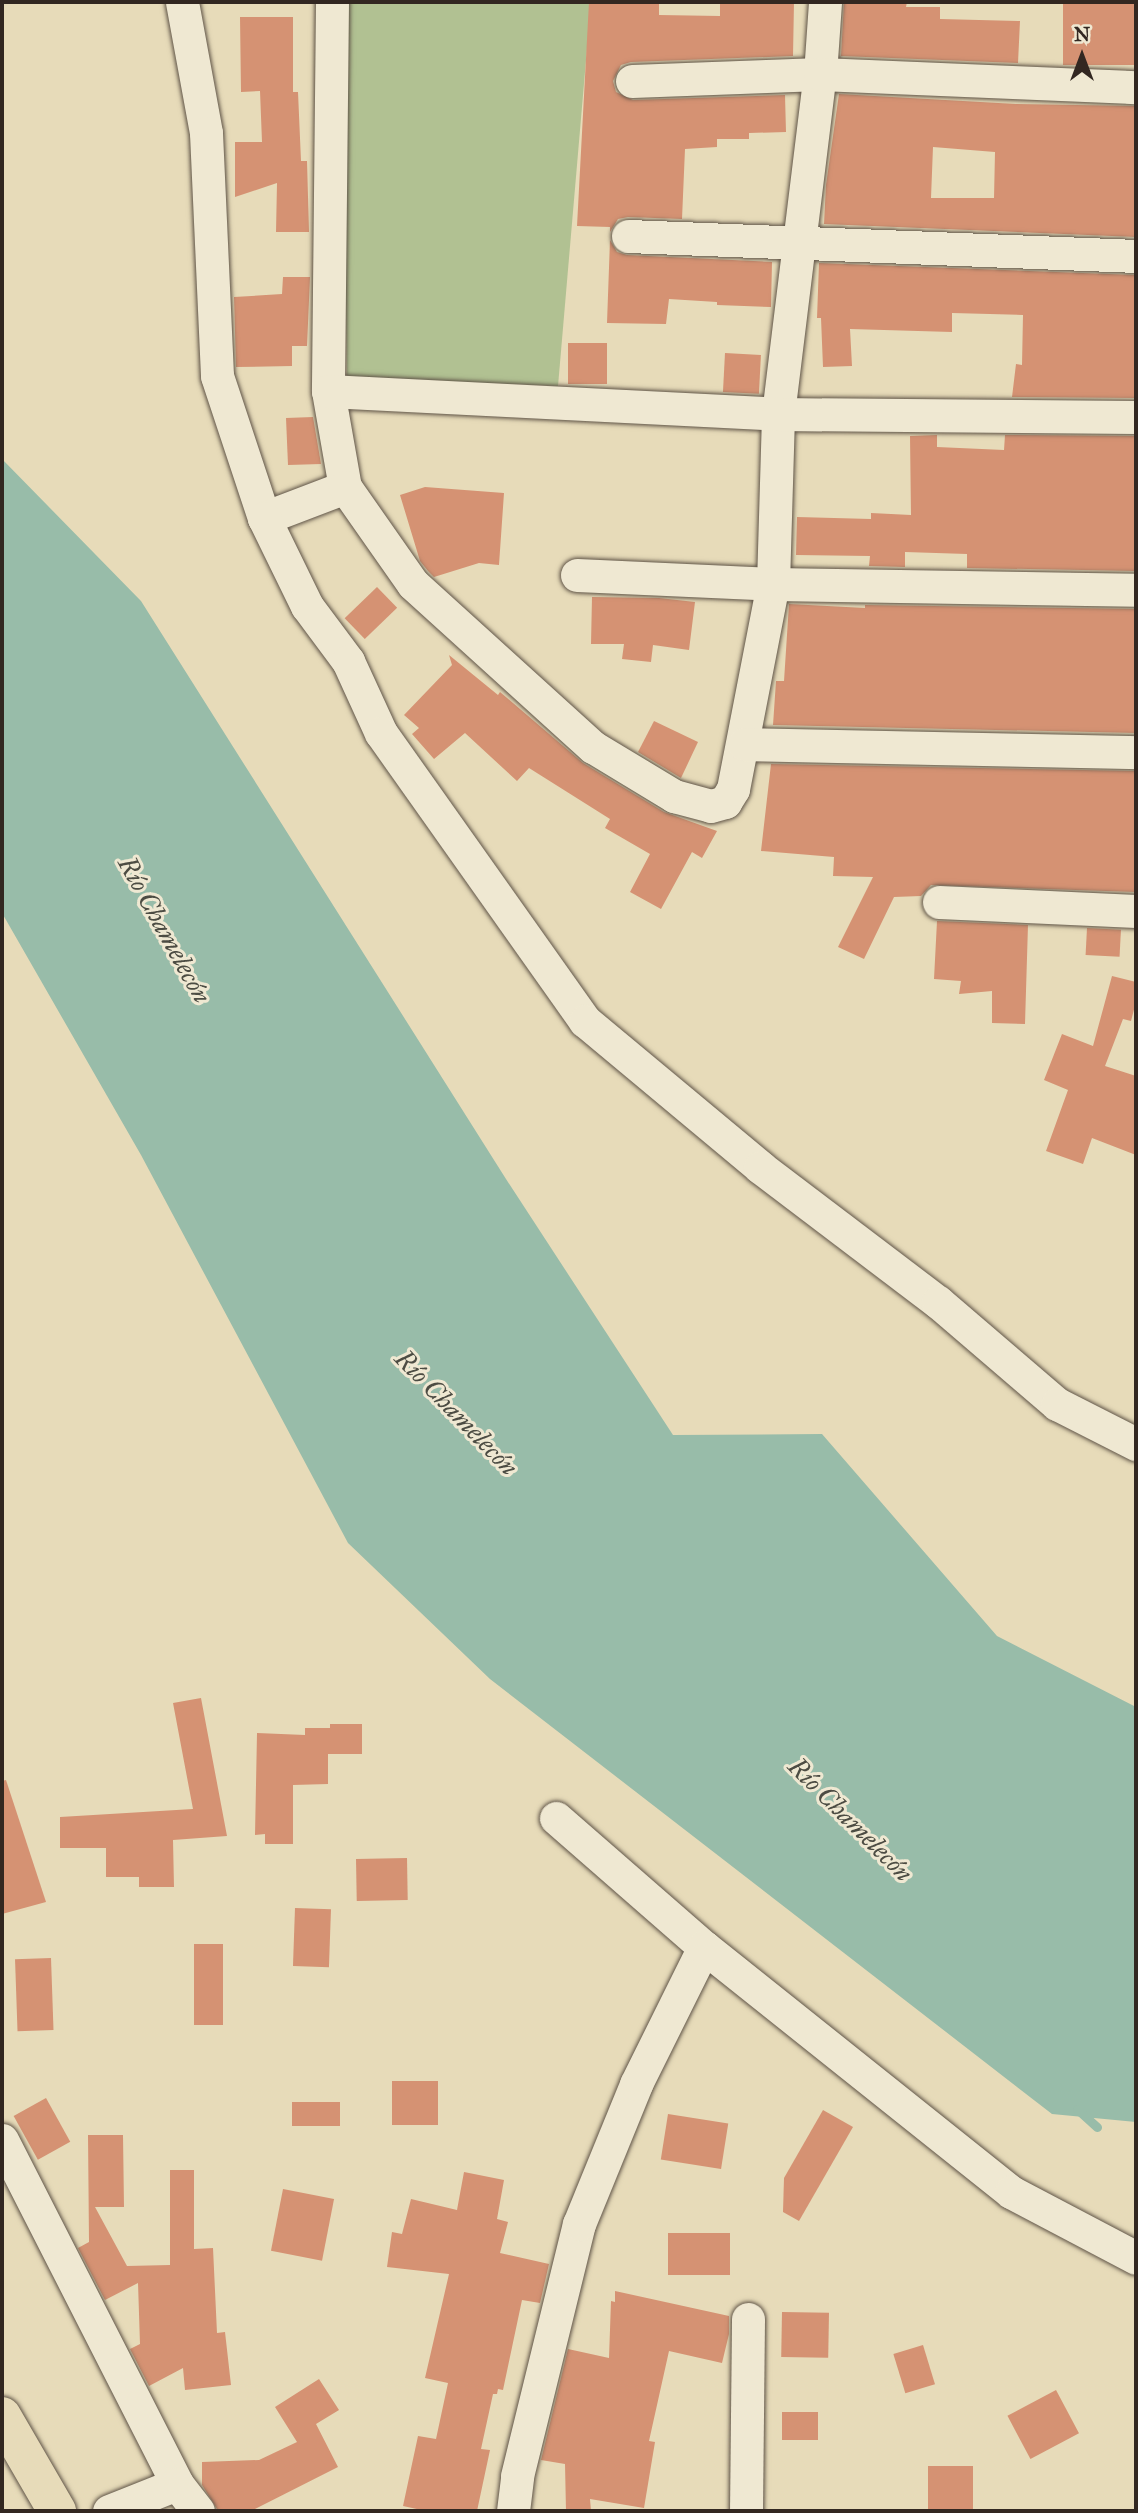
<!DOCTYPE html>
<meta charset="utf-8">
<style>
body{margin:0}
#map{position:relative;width:1138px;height:2513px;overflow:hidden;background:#e7dbb9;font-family:"IM FELL Great Primer",serif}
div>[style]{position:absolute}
.green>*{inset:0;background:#b1c192}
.water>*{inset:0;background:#98bca9}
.stream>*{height:9px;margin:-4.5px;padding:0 4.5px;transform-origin:4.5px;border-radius:4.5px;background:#98bca9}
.building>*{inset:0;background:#d59273;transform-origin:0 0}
.roads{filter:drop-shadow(0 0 2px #5f5447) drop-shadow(0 0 2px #5f5447)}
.street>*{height:33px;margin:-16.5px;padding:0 16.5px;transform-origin:16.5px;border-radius:16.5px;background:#efe8d2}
.highway>*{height:38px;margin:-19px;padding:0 19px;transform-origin:19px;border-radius:19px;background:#e7dbb9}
span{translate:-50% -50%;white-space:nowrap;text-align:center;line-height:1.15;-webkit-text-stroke:6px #efe8d2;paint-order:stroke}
.water-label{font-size:26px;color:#4c4c43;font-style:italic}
.frame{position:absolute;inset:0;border:4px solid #322721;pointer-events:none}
.north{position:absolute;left:1047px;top:21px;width:70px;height:70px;-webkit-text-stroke:5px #efe8d2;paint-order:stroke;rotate:0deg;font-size:19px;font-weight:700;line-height:28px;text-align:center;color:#322721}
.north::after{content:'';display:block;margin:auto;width:24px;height:32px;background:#322721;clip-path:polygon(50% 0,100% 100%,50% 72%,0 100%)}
</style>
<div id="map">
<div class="green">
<i style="clip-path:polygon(342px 2px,591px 2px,558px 386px,347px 378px)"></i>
</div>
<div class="water">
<i style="clip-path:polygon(2px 459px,141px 601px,506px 1179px,673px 1435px,822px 1434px,997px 1636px,1136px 1707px,1136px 2122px,1052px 2114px,490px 1679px,348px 1543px,141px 1155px,2px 913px)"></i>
</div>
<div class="stream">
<i style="left:1077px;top:2109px;width:27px;rotate:42deg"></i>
</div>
<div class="building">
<i style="clip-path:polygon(589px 2px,659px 2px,659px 15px,720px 16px,720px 2px,794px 2px,793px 56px,631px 62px,621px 65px,613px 81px,616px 92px,633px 100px,785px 95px,786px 132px,749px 133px,749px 139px,717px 139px,717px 147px,685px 149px,682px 219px,628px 217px,618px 219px,610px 232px,610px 227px,577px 226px)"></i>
<i style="clip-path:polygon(844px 2px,907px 2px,906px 7px,940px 7px,940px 19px,1020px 21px,1018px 63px,841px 56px)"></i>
<i style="left:1063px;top:2px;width:72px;height:63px"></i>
<i style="clip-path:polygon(240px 17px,293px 17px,293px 92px,298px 92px,301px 161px,307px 161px,309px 232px,276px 232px,277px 183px,235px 197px,235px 142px,262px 142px,260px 91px,241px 92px)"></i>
<i style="clip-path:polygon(evenodd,839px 94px,1016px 104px,1136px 106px,1136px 237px,824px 224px,826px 185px,839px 94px,933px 147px,995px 152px,994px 198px,931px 198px,933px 147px)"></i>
<i style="clip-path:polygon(610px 240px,617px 252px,627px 255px,772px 262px,771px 307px,717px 305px,717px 302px,669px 299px,666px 324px,607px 323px)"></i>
<i style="clip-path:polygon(819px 263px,1136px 275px,1135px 398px,1012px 397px,1016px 364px,1022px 365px,1023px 315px,952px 313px,952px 332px,850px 329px,852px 366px,823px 367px,821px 318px,817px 318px)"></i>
<i style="clip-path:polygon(283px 277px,310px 277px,307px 346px,292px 346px,292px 366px,236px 367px,234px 297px,282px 294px)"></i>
<i style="left:568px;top:343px;width:39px;height:41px"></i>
<i style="left:725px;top:353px;width:36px;height:39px;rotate:3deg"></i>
<i style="clip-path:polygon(313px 417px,321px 464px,288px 465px,286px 418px)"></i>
<i style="clip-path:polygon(937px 435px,937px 447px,1004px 450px,1005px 435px,1136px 436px,1136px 571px,967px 568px,967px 554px,905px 552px,905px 567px,869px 566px,870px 556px,796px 555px,797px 517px,871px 519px,871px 513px,911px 515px,910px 436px)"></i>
<i style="clip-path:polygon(425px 487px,504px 493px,499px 565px,479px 563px,434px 577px,428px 571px,420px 561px,400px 495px)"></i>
<i style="left:377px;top:587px;width:29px;height:45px;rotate:46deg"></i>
<i style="clip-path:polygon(592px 597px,659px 598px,695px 602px,689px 650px,653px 645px,651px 662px,622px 659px,624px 644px,591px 644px)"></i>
<i style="clip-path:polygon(789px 604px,865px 608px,865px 605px,1136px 609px,1136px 733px,773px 725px,776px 681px,784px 681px)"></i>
<i style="clip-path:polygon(449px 655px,498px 695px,500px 692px,583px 763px,664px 812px,717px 831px,702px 858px,692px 852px,661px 909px,630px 892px,650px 854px,605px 828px,610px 819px,529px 768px,517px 781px,465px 733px,434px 759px,412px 734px,419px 728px,404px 715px,452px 665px)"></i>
<i style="clip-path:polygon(654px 721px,698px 742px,681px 778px,638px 752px)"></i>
<i style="clip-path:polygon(771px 764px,1136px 771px,1136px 892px,931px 885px,921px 896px,894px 897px,864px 959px,838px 947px,873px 877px,833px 876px,834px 857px,761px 851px)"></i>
<i style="clip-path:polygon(937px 921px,1028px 925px,1025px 1024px,992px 1023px,992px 991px,959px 994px,961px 981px,934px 979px)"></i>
<i style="left:1087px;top:928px;width:34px;height:27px;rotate:3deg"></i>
<i style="clip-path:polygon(1112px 976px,1136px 982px,1136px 1002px,1131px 1021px,1123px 1019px,1105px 1066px,1136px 1076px,1136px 1155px,1092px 1138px,1083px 1164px,1046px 1151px,1068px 1090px,1044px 1080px,1062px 1034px,1093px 1046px)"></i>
<i style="clip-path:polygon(201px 1698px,227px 1836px,173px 1840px,174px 1887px,139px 1887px,139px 1877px,106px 1877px,106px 1848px,60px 1848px,60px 1817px,193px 1809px,173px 1703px)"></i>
<i style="clip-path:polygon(330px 1724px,362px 1724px,362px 1754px,328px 1754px,328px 1784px,293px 1785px,293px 1844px,265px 1844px,265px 1834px,255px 1835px,257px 1733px,305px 1735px,305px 1728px,330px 1728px)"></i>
<i style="clip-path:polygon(6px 1780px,46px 1902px,2px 1914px,2px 1781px)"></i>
<i style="left:407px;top:1858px;width:42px;height:51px;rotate:89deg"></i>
<i style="left:295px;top:1908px;width:36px;height:58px;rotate:2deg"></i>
<i style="left:194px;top:1944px;width:29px;height:81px"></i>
<i style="left:51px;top:1958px;width:72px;height:36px;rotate:88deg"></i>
<i style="left:438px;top:2081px;width:44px;height:46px;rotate:90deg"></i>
<i style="left:46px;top:2098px;width:50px;height:37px;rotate:61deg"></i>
<i style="left:292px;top:2102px;width:48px;height:24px"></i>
<i style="clip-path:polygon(823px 2110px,853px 2127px,799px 2221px,783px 2212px,784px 2178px)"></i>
<i style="left:668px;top:2114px;width:61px;height:46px;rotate:9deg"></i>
<i style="clip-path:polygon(88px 2135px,123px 2135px,124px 2207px,95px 2207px,127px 2266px,170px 2265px,170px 2170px,194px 2170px,194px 2249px,213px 2248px,217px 2333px,225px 2332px,231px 2385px,185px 2390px,183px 2368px,149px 2386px,130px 2349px,140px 2344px,138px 2283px,105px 2300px,78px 2248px,89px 2242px)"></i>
<i style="clip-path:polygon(464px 2172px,504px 2180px,497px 2219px,508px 2222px,500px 2253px,549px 2264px,540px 2303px,522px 2300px,503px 2390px,498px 2389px,497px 2394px,493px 2394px,481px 2449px,490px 2450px,477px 2511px,426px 2511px,403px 2506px,418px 2436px,436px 2439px,448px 2383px,425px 2378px,449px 2274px,387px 2267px,392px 2232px,402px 2234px,411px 2199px,457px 2210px)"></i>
<i style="left:283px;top:2189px;width:52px;height:63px;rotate:11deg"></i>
<i style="left:668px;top:2233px;width:62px;height:42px"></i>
<i style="clip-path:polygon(615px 2291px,729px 2316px,729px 2334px,722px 2363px,669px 2351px,649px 2441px,655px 2442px,644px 2508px,590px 2499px,591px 2511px,566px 2511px,565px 2464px,541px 2460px,568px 2349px,609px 2358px,611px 2301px,615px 2302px)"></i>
<i style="left:782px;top:2312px;width:47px;height:45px;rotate:1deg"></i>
<i style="left:923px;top:2345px;width:41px;height:31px;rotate:73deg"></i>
<i style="clip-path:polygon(319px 2379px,339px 2410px,316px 2424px,338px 2467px,251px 2511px,217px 2509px,202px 2485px,202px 2462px,259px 2460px,297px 2442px,275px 2407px)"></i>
<i style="left:1056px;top:2390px;width:49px;height:55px;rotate:62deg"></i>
<i style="left:782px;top:2412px;width:36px;height:28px"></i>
<i style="left:928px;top:2466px;width:45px;height:45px"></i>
</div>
<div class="roads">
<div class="street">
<i style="left:182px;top:2px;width:133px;rotate:79.6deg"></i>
<i style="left:206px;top:133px;width:243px;rotate:87.4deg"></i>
<i style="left:217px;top:376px;width:150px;rotate:71.7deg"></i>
<i style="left:264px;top:518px;width:87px;rotate:-20.9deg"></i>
<i style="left:332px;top:2px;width:389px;rotate:90.6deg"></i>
<i style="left:328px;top:391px;width:97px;rotate:80deg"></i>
<i style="left:345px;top:487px;width:118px;rotate:55deg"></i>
<i style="left:413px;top:584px;width:243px;rotate:42.2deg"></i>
<i style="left:593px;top:747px;width:95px;rotate:31.2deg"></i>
<i style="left:674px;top:796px;width:38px;rotate:15deg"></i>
<i style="left:711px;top:806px;width:15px;rotate:-16deg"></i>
<i style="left:725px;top:802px;width:15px;rotate:-58deg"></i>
<i style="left:733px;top:789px;width:209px;rotate:-79deg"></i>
<i style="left:773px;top:584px;width:170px;rotate:-88.3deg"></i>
<i style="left:778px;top:414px;width:343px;rotate:-83deg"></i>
<i style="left:820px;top:74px;width:72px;rotate:-86deg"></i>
<i style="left:632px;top:81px;width:188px;rotate:-2.1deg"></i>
<i style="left:820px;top:74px;width:316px;rotate:2.4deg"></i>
<i style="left:628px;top:236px;width:508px;rotate:2.25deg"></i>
<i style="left:328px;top:391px;width:451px;rotate:2.9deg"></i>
<i style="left:778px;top:414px;width:358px;rotate:0.5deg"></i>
<i style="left:264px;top:518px;width:98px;rotate:64deg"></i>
<i style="left:307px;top:606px;width:69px;rotate:53.3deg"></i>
<i style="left:348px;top:661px;width:79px;rotate:65.4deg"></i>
<i style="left:381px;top:733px;width:353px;rotate:54.7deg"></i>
<i style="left:585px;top:1021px;width:228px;rotate:39.8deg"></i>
<i style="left:760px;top:1167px;width:223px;rotate:37.2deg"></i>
<i style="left:938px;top:1302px;width:157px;rotate:40.6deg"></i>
<i style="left:1057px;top:1404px;width:89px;rotate:26.9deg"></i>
<i style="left:577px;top:575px;width:196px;rotate:2.6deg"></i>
<i style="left:773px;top:584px;width:363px;rotate:0.9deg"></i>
<i style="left:744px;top:744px;width:392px;rotate:1.2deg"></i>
<i style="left:939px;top:902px;width:197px;rotate:2.6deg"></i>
<i style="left:556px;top:1818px;width:196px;rotate:41.1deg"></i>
<i style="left:2px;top:2140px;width:386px;rotate:63deg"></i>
<i style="left:177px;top:2484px;width:34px;rotate:52deg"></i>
<i style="left:109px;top:2511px;width:73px;rotate:-21.7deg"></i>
<i style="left:513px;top:2511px;width:35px;rotate:-83deg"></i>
<i style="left:517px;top:2476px;width:260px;rotate:-76.2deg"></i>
<i style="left:579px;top:2224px;width:151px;rotate:-67.8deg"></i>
<i style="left:636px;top:2084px;width:153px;rotate:-63.6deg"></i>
<i style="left:704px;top:1947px;width:393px;rotate:38.6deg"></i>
<i style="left:1011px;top:2192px;width:141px;rotate:27.8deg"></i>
<i style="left:746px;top:2511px;width:192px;rotate:-89.4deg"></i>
</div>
<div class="highway">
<i style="left:2px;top:2416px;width:110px;rotate:59.9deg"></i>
</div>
</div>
<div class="water-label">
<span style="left:164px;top:930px;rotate:61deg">Río Chamelecón</span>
<span style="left:456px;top:1413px;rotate:46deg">Río Chamelecón</span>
<span style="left:850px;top:1820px;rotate:45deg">Río Chamelecón</span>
</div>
<div class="frame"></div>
<div class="north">N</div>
</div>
